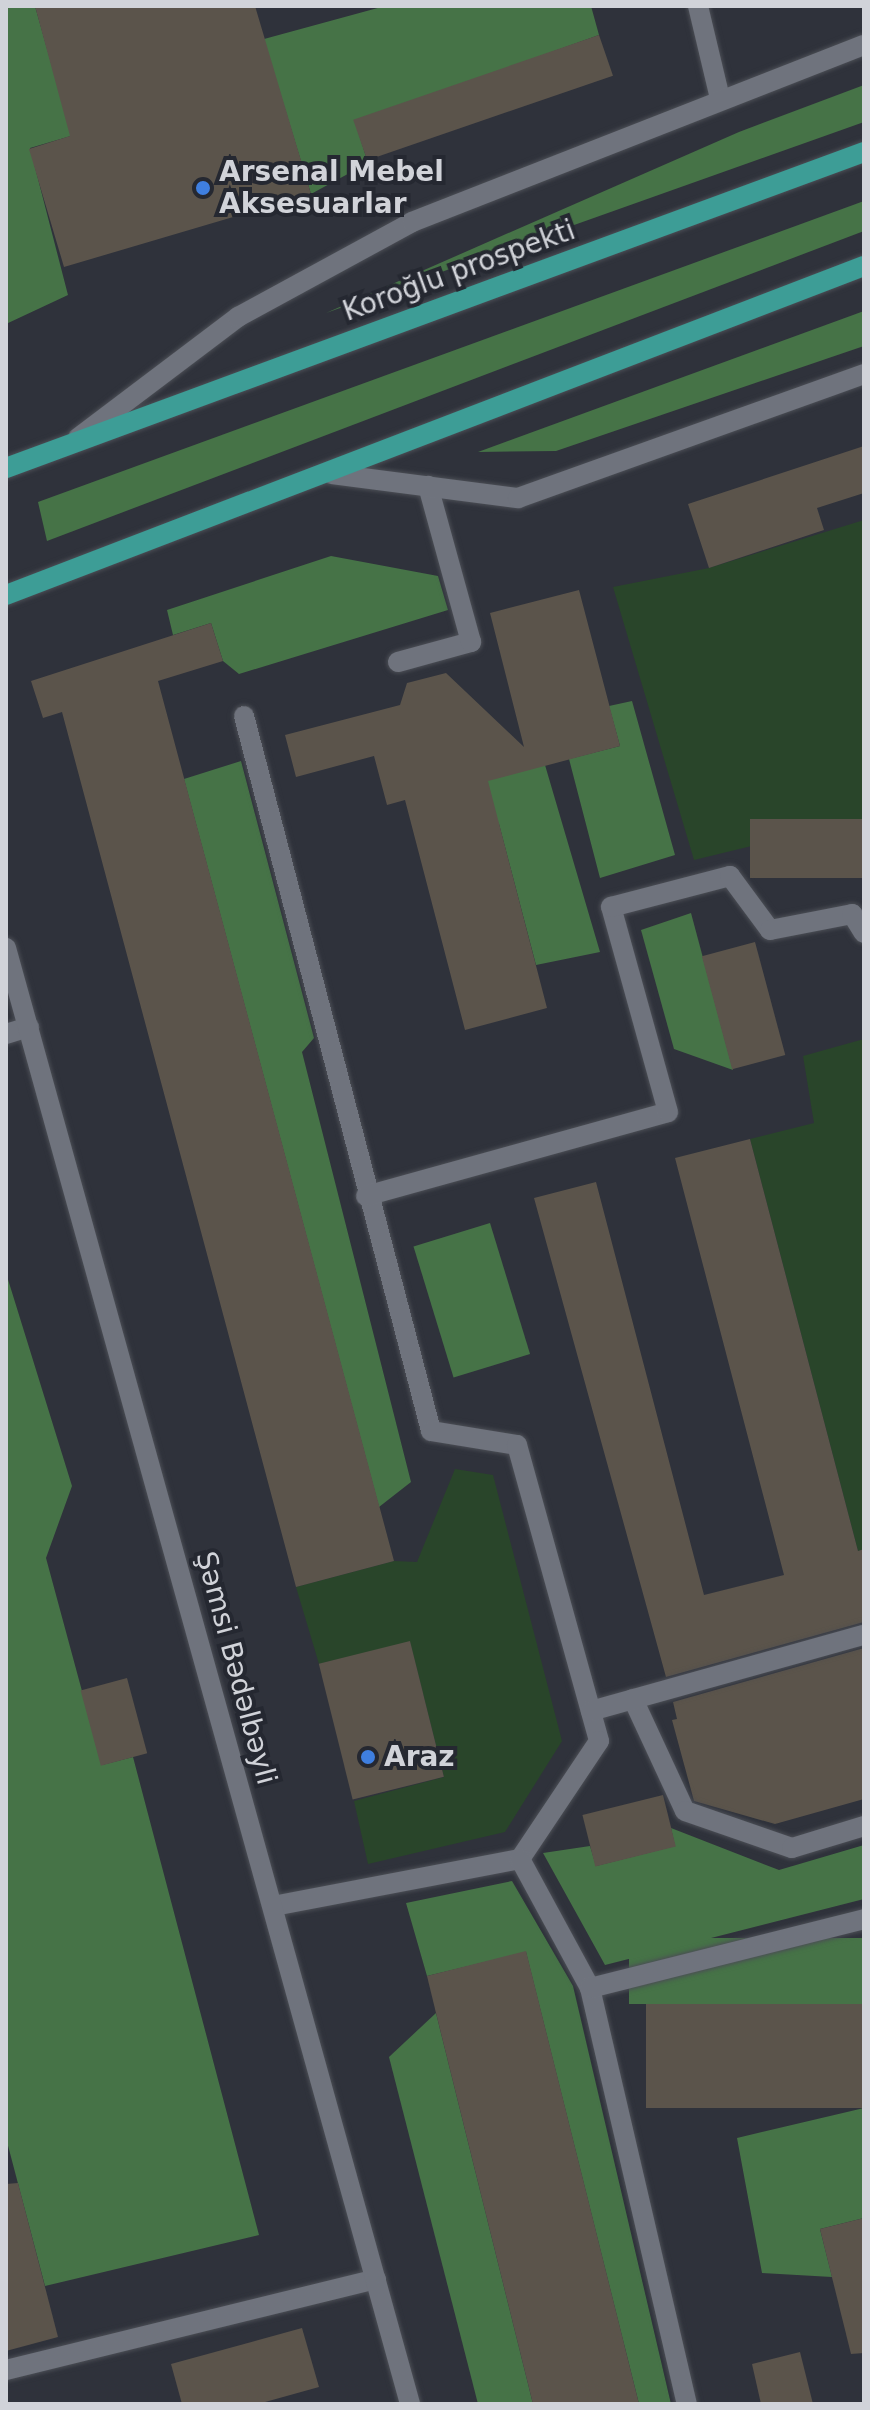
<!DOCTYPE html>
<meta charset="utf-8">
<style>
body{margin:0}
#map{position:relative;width:870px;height:2410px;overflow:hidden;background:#2f323b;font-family:"DejaVu Sans",sans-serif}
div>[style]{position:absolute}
.green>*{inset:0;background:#29452a}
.forest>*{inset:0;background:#467347;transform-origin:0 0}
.building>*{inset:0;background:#5b544b;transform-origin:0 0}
.roads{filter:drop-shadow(0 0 2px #4b4e55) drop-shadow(0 0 2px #4b4e55)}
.lane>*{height:20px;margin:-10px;padding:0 10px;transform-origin:10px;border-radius:10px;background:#6f737d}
.street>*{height:20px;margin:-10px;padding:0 10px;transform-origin:10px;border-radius:10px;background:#6f737d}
.secondary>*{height:20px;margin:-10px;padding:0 10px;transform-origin:10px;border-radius:10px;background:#6f737d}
.primary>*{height:20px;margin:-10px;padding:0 10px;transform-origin:10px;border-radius:10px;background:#3d9d96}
.dots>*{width:22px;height:22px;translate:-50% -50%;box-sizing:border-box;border:4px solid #252831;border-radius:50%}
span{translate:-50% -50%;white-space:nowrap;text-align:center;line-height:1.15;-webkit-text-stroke:8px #252831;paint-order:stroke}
.poi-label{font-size:28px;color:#d1d3d9;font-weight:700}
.left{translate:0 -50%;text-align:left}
.street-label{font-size:28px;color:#d1d3d9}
.frame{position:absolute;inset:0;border:8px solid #d1d3d9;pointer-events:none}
</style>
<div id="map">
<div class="green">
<i style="clip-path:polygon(864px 520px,864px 819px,694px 860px,613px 587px,709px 568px)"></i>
<i style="clip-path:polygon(864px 1039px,864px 1549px,858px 1551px,750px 1139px,814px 1123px,803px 1056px)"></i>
<i style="clip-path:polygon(455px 1469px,493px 1475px,562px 1741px,505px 1832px,368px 1864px,354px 1801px,444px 1777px,410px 1642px,319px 1664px,296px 1587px,394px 1561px,417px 1562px)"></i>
</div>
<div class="forest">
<i style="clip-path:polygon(6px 6px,35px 6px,60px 95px,385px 6px,591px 6px,599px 35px,355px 122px,368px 163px,311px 194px,275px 76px,30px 148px,68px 295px,6px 324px)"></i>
<i style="clip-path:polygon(864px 85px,864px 122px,326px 313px,739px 132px)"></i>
<i style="clip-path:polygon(864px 201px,864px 231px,47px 541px,38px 502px)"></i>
<i style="clip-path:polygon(864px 311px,864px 346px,556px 451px,478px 452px)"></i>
<i style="clip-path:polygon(331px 556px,438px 576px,448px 610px,239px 674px,223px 661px,211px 623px,173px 635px,167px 610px)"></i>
<i style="clip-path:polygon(632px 701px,675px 855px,600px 878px,569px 759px,620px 746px,609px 706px)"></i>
<i style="clip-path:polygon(241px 761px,314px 1038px,302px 1052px,411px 1482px,379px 1507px,184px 779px)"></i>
<i style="clip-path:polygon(545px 765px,600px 952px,536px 965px,499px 824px,470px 783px)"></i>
<i style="clip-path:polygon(691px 913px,733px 1070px,674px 1049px,641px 930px)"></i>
<i style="left:490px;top:1223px;width:137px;height:80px;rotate:73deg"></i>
<i style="clip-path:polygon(6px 1273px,72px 1486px,46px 1558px,102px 1765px,133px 1757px,259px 2235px,45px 2286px,6px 2138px)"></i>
<i style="clip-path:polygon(671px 1828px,779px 1870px,864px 1845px,864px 1899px,605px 1965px,543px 1853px,590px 1846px,596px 1866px,675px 1846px)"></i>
<i style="clip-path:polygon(512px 1881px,573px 1986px,671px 2404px,639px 2404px,526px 1952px,427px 1976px,406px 1903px)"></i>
<i style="left:864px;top:1938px;width:66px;height:235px;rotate:90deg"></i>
<i style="clip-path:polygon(436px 2013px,533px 2404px,478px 2404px,389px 2057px)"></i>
<i style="clip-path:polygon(864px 2108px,864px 2218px,820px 2229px,832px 2277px,762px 2273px,737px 2138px)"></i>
</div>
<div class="building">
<i style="clip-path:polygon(35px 6px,255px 6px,311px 194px,64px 267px,29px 149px,70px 136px)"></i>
<i style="left:599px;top:35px;width:43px;height:260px;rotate:71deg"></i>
<i style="clip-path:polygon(864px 446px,864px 493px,817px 508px,824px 530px,709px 568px,688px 504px)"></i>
<i style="clip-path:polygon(579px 590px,620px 746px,488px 781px,547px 1008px,465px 1030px,405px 800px,387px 805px,374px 756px,296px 777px,285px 735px,400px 705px,407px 683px,446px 673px,524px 747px,490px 613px)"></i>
<i style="clip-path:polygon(211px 623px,223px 661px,158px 681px,394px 1561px,296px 1587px,62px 712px,43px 718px,31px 681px)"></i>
<i style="left:864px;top:819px;width:59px;height:114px;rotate:90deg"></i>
<i style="left:755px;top:942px;width:117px;height:55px;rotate:75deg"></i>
<i style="clip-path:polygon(750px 1139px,858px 1551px,864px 1549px,864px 1622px,666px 1677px,534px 1198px,596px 1182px,704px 1595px,784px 1575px,675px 1158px)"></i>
<i style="left:410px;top:1641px;width:140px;height:94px;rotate:76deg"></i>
<i style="clip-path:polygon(864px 1648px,864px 1799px,775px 1824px,694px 1801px,672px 1720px,677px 1719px,673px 1702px)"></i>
<i style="left:127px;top:1678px;width:78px;height:48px;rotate:75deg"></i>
<i style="left:663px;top:1795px;width:53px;height:83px;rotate:76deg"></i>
<i style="clip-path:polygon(526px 1951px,639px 2404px,533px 2404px,436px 2013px,427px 1976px)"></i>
<i style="left:864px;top:2004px;width:104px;height:218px;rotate:90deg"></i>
<i style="clip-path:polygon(18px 2183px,58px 2337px,6px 2351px,6px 2184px)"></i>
<i style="clip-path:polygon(864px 2218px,864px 2353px,851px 2354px,820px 2229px)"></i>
<i style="clip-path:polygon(302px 2328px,319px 2387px,258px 2404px,182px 2404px,171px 2364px)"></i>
<i style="clip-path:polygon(800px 2352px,813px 2404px,761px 2404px,752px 2364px)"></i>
</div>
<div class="roads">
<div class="lane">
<i style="left:698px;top:6px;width:95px;rotate:76.6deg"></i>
<i style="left:398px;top:662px;width:76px;rotate:-15.3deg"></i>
<i style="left:471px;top:642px;width:162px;rotate:-105.4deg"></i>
<i style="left:244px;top:716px;width:739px;rotate:75.34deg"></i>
<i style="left:431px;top:1431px;width:87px;rotate:9.2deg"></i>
<i style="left:517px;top:1445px;width:307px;rotate:74.5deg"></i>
<i style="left:599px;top:1741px;width:142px;rotate:123.8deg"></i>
<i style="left:520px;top:1859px;width:251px;rotate:169.2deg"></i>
<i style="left:6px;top:1034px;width:24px;rotate:-17deg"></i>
<i style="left:366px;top:1196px;width:313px;rotate:-15.5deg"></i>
<i style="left:668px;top:1112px;width:213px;rotate:-105.5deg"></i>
<i style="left:611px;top:907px;width:123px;rotate:-14.6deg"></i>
<i style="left:730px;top:876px;width:67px;rotate:53.5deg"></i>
<i style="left:770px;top:930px;width:84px;rotate:-11deg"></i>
<i style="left:852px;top:914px;width:22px;rotate:58deg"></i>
<i style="left:633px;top:1699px;width:123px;rotate:65.1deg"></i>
<i style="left:685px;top:1811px;width:113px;rotate:19.1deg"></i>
<i style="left:792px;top:1848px;width:75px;rotate:-17deg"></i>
<i style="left:591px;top:1711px;width:283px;rotate:-15.6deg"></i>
<i style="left:520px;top:1859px;width:147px;rotate:61.5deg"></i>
<i style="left:590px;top:1988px;width:427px;rotate:76.9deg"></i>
<i style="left:590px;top:1988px;width:283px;rotate:-14.1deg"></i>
<i style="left:6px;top:2370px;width:381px;rotate:-13.8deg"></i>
</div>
<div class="street">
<i style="left:78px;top:438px;width:201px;rotate:-37.1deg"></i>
<i style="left:238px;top:317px;width:198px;rotate:-28.6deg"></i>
<i style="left:412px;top:222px;width:485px;rotate:-21.4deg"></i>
<i style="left:332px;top:474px;width:188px;rotate:7.4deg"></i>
<i style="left:518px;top:498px;width:368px;rotate:-19.7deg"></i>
</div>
<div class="secondary">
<i style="left:6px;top:948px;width:1511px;rotate:74.49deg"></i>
</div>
<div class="primary">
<i style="left:6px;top:468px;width:914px;rotate:-20.22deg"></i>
<i style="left:6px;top:595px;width:919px;rotate:-20.98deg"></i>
</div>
</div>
<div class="dots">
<i style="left:203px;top:188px;background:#3f7fe0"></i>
<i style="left:368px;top:1757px;background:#3f7fe0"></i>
</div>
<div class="poi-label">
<span class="left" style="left:219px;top:188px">Arsenal Mebel<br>Aksesuarlar</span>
<span class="left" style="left:384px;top:1757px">Araz</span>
</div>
<div class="street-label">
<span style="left:459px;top:271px;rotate:-20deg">Koroğlu prospekti</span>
<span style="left:236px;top:1668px;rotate:75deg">Şəmsi Bədəlbəyli</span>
</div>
<div class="frame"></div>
</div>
